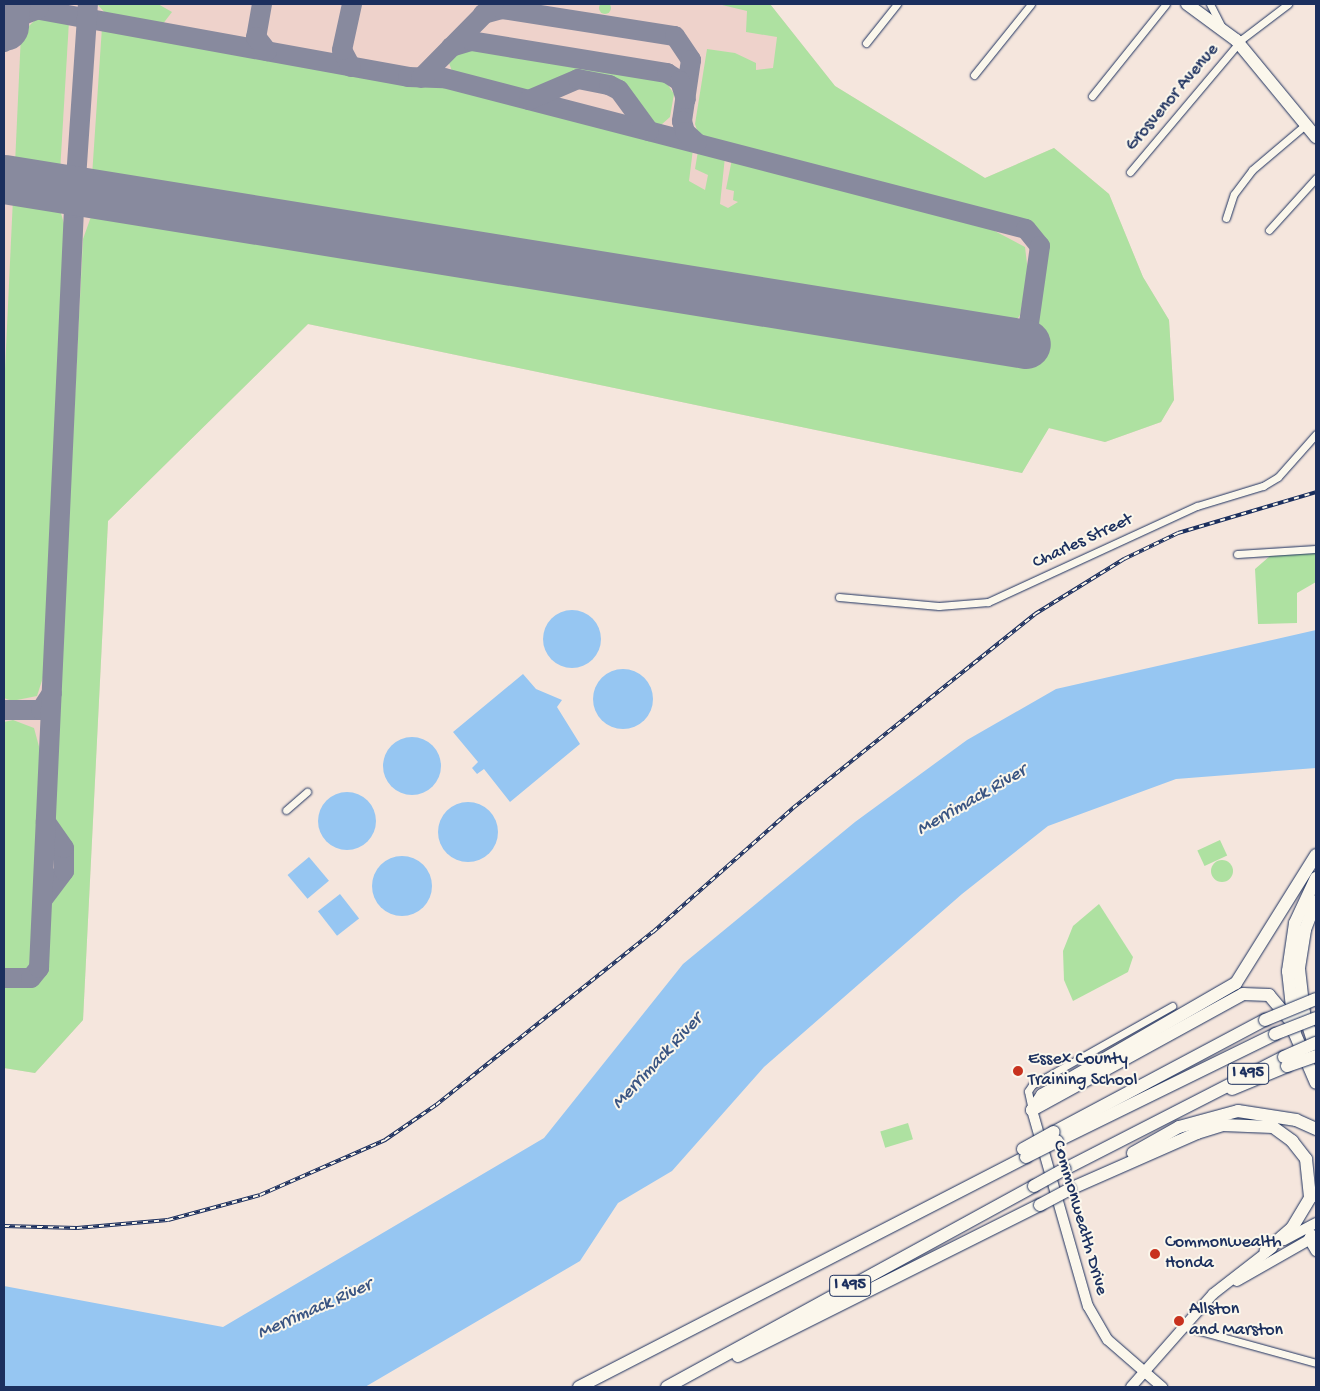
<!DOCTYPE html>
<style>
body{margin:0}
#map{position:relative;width:1320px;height:1391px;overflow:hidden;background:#f5e6dd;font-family:"Gochi Hand",sans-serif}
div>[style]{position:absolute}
.built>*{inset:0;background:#eed2cb}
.green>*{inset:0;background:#aee1a1;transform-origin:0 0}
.round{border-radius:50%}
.water>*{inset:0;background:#96c6f2;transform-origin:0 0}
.taxiway>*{height:20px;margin:-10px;padding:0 10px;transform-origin:10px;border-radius:10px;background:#888a9e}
.runway>*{height:49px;margin:-24.5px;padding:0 24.5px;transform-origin:24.5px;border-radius:24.5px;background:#888a9e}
.roads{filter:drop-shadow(0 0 1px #1b2f5e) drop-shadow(0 0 1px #1b2f5e)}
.street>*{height:7px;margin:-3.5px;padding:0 3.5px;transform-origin:3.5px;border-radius:3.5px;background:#fbf7ec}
.secondary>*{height:10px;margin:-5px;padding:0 5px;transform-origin:5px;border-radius:5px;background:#fbf7ec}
.highway>*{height:12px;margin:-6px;padding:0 6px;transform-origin:6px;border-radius:6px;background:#fbf7ec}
.rail>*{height:4px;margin-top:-2px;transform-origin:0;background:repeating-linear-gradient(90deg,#fbf7ec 0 5.5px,#1b2f5e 0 11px);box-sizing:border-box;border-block:1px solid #1b2f5e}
.bridges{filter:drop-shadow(0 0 1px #1b2f5e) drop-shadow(0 0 1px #1b2f5e)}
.highway-bridge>*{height:12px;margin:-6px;padding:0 6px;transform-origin:6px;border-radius:6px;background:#fbf7ec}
.dots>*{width:14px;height:14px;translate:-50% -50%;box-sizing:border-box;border:2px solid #fbf7ec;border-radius:50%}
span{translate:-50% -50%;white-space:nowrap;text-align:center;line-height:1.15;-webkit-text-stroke:4px #fbf7ec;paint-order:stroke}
.shield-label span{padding:1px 4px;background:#fbf7ec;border:1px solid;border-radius:4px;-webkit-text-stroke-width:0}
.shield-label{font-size:16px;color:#1b2f5e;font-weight:700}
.street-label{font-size:18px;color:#1b2f5e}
.poi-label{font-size:18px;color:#1b2f5e}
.left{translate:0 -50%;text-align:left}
.water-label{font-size:19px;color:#3a5583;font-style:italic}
.frame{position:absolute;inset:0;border:5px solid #1b2f5e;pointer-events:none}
</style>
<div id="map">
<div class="built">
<i style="clip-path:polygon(4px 4px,770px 4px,835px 86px,985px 178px,1054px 148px,1109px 194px,1143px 277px,1169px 320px,1174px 400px,1161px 422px,1105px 442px,1048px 428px,1022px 473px,308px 324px,108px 521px,83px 1020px,35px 1073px,4px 1068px)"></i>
</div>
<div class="green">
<i class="round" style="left:599px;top:2px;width:12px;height:12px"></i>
<i style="clip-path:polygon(97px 4px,158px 4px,172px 12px,162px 25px,108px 16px)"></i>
<i style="clip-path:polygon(718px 4px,770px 4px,835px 86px,985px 178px,1054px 148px,1109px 194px,1143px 277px,1169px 320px,1174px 400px,1161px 422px,1105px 442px,1049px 428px,1022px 473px,308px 324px,108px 521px,83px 1020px,35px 1073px,4px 1068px,4px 984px,24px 985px,41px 977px,49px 897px,69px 880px,70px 845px,53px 825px,83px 239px,93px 211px,1028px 363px,1046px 249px,1037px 229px,699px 136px,695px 124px,707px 49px,735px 53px,756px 63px,756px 70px,773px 68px,777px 37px,746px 32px,747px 11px)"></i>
<i style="clip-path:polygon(38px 17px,69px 21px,60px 172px,15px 164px,21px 34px)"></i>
<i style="clip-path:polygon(102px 27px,451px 87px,693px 149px,689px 181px,705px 190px,708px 175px,695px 169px,698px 151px,725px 157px,720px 204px,728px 208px,738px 202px,733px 200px,734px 191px,726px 189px,732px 159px,991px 229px,1025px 247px,1028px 272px,1020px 315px,1014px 324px,1008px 324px,92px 176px)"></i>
<i style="clip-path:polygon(464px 48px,666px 82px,674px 94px,670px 117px,661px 125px,647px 125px,622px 82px,579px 71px,534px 95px,453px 74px,448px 60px)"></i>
<i style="clip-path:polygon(13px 198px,59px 206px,66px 231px,66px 290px,46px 668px,37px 696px,12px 701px,4px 698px,4px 391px)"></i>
<i style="clip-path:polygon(1304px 551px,1316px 553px,1316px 582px,1297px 593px,1297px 623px,1258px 624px,1255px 569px,1270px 556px)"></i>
<i style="clip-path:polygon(13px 720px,34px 728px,41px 754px,34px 954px,28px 969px,13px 973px,4px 972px,4px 722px)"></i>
<i style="left:1220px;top:840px;width:17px;height:25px;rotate:65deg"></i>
<i class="round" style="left:1211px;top:860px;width:22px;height:22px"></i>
<i style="clip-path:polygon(1099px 904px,1133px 957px,1128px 972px,1073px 1001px,1064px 980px,1063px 951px,1073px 926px)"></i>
<i style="left:908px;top:1123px;width:17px;height:29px;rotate:73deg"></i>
</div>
<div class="water">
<i class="round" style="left:543px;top:610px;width:58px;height:58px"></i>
<i style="clip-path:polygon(1316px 630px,1316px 768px,1176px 779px,1048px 826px,962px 894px,764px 1067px,672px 1171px,618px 1203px,580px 1261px,365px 1387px,4px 1387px,4px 1286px,223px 1327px,544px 1138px,683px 964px,855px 822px,967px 740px,1056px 689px)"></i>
<i class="round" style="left:593px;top:669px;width:60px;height:60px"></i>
<i style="clip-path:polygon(523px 674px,536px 689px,562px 700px,557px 707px,580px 744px,510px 802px,484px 769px,477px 774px,472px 768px,478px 762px,453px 732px)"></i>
<i class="round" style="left:383px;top:737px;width:58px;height:58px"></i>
<i class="round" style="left:318px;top:792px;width:58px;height:58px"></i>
<i class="round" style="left:438px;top:802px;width:60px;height:60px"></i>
<i class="round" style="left:372px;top:856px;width:60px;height:60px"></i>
<i style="left:309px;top:857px;width:31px;height:28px;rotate:50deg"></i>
<i style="left:340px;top:894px;width:31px;height:28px;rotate:52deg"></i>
</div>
<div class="taxiway">
<i style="left:7px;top:4px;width:408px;rotate:10.3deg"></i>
<i style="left:408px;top:77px;width:36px;rotate:2deg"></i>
<i style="left:444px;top:78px;width:601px;rotate:14.54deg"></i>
<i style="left:1026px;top:229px;width:22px;rotate:51deg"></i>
<i style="left:1040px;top:246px;width:99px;rotate:98.1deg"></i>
<i style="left:262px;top:4px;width:34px;rotate:100deg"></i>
<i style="left:256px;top:37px;width:18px;rotate:52deg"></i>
<i style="left:483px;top:14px;width:20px;rotate:-15deg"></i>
<i style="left:502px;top:9px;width:175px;rotate:8.9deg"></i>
<i style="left:675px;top:36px;width:29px;rotate:56deg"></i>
<i style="left:691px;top:60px;width:62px;rotate:98.4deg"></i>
<i style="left:682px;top:121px;width:11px;rotate:75deg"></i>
<i style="left:685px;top:132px;width:16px;rotate:43deg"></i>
<i style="left:4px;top:42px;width:26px;rotate:-65deg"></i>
<i style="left:15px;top:18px;width:25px;rotate:-21deg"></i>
<i style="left:451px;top:47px;width:21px;rotate:-17deg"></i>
<i style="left:471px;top:41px;width:199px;rotate:9.3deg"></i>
<i style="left:667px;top:73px;width:15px;rotate:32deg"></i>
<i style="left:680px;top:81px;width:19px;rotate:72deg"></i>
<i style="left:351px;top:67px;width:19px;rotate:-118deg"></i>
<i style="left:342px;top:50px;width:47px;rotate:-77.7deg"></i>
<i style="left:421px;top:78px;width:103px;rotate:-45.4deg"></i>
<i style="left:529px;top:100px;width:53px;rotate:-23.2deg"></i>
<i style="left:578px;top:79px;width:32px;rotate:11deg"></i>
<i style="left:609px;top:85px;width:11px;rotate:27deg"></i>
<i style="left:619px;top:90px;width:51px;rotate:53.8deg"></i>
<i style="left:4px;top:710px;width:37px"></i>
<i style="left:41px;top:710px;width:20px;rotate:-57deg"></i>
<i style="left:43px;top:899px;width:35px;rotate:-53deg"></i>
<i style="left:64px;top:871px;width:23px;rotate:-90deg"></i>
<i style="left:64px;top:848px;width:32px;rotate:-125deg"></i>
<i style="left:4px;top:978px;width:27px"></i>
<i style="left:31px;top:978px;width:13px;rotate:-51deg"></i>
<i style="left:39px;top:968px;width:761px;rotate:-87.36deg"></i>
<i style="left:74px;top:208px;width:204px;rotate:-86.1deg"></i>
</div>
<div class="runway">
<i style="left:4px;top:26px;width:22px;rotate:-87deg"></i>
<i style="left:4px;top:179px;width:1035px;rotate:9.17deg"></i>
</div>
<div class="roads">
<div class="street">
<i style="left:1210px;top:4px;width:25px;rotate:63deg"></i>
<i style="left:866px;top:43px;width:50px;rotate:-51.5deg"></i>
<i style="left:974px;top:75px;width:91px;rotate:-51.2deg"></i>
<i style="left:1092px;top:96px;width:118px;rotate:-51.2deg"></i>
<i style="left:1130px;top:172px;width:174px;rotate:-49.9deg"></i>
<i style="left:1242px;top:39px;width:58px;rotate:-37.3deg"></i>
<i style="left:1226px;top:218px;width:25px;rotate:-72deg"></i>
<i style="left:1234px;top:194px;width:30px;rotate:-53deg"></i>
<i style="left:1252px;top:170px;width:70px;rotate:-40.3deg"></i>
<i style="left:1269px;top:230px;width:70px;rotate:-47.9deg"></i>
<i style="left:1237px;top:554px;width:79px;rotate:-3.6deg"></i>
<i style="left:839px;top:597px;width:100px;rotate:5.1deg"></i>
<i style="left:939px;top:606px;width:49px;rotate:-4.7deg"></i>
<i style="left:988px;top:602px;width:230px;rotate:-24.7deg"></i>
<i style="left:1197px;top:506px;width:69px;rotate:-16.9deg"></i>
<i style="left:1263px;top:486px;width:17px;rotate:-31deg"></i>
<i style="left:1278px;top:477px;width:57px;rotate:-48.5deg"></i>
<i style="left:286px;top:810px;width:28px;rotate:-41deg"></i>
<i style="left:1032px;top:1110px;width:19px;rotate:-102deg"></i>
<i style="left:1028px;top:1091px;width:7px;rotate:-56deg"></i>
<i style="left:1032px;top:1085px;width:161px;rotate:-29.4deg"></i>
<i style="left:1182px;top:1326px;width:139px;rotate:15.4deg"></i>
</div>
<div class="secondary">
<i style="left:1032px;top:1110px;width:204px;rotate:74.1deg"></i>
<i style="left:1088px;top:1306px;width:39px;rotate:60deg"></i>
<i style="left:1108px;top:1340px;width:72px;rotate:41deg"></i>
<i style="left:1311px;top:1234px;width:5px;rotate:112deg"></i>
<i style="left:1309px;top:1239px;width:14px;rotate:60deg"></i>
<i style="left:1284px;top:1240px;width:36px;rotate:-28deg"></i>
<i style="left:1237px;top:1281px;width:91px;rotate:-29.7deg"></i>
<i style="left:1131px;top:1387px;width:124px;rotate:-48.6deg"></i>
<i style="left:1213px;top:1294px;width:75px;rotate:-37.9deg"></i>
</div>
<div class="highway">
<i style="left:1187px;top:4px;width:61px;rotate:36.3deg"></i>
<i style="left:1236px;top:40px;width:126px;rotate:50.5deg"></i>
<i style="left:1316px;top:878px;width:50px;rotate:115deg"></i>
<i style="left:1295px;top:923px;width:49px;rotate:98.3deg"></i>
<i style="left:1288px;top:971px;width:63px;rotate:83.7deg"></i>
<i style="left:1295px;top:1034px;width:53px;rotate:66.8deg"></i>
<i style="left:1316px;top:901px;width:31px;rotate:111deg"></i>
<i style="left:1305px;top:930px;width:39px;rotate:99deg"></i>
<i style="left:1299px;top:969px;width:44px;rotate:83.5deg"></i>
<i style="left:1304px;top:1013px;width:40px;rotate:72deg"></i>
<i style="left:1232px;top:1089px;width:60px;rotate:-22.7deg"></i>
<i style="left:1032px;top:1110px;width:18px;rotate:-56deg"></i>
<i style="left:1042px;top:1095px;width:224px;rotate:-30deg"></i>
<i style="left:1236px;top:983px;width:151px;rotate:-58deg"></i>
<i style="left:1032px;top:1110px;width:241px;rotate:-28.8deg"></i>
<i style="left:1243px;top:994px;width:26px;rotate:2deg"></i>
<i style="left:1269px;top:995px;width:34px;rotate:50deg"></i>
<i style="left:1054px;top:1132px;width:239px;rotate:-28deg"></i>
<i style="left:1057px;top:1141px;width:243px;rotate:-26.1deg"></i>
<i style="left:1133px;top:1153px;width:53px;rotate:-29.5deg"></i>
<i style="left:1179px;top:1127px;width:61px;rotate:-15.2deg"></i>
<i style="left:1238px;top:1111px;width:59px;rotate:8.8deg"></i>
<i style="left:1296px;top:1120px;width:22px;rotate:24deg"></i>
<i style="left:1065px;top:1169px;width:246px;rotate:-27.1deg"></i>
<i style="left:1070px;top:1189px;width:139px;rotate:-23.8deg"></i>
<i style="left:1197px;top:1133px;width:27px;rotate:-17deg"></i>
<i style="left:1223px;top:1125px;width:50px;rotate:2.3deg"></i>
<i style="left:1273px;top:1127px;width:24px;rotate:36deg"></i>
<i style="left:1292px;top:1141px;width:23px;rotate:52deg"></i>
<i style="left:1306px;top:1159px;width:39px;rotate:84deg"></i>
<i style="left:1310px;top:1198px;width:35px;rotate:121deg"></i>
<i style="left:1292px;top:1228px;width:35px;rotate:139deg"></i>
<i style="left:738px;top:1356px;width:338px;rotate:-26.6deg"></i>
<i style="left:579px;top:1387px;width:503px;rotate:-27.23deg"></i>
<i style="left:667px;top:1387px;width:418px;rotate:-28.7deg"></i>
</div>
</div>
<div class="rail">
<i style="left:4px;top:1226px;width:73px;rotate:1.6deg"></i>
<i style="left:77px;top:1228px;width:91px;rotate:-5deg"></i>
<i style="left:168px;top:1220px;width:95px;rotate:-15.2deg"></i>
<i style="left:260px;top:1195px;width:137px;rotate:-23.7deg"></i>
<i style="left:385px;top:1140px;width:62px;rotate:-34.5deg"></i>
<i style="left:436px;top:1105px;width:278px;rotate:-38.6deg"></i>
<i style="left:653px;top:932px;width:187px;rotate:-41.5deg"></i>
<i style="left:793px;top:808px;width:310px;rotate:-38.7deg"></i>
<i style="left:1035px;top:614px;width:105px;rotate:-31.7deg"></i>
<i style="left:1124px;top:559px;width:60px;rotate:-25.7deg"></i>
<i style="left:1178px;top:533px;width:144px;rotate:-16.5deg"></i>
</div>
<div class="bridges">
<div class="highway-bridge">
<i style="left:1265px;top:1020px;width:55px;rotate:-22.4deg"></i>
<i style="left:1275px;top:1034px;width:44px;rotate:-21.3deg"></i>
<i style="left:1284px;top:1057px;width:35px;rotate:-24deg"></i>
<i style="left:1287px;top:1066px;width:31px;rotate:-19deg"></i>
<i style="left:1023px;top:1149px;width:35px;rotate:-29deg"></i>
<i style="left:1026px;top:1157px;width:35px;rotate:-27deg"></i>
<i style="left:1034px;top:1186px;width:35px;rotate:-29deg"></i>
<i style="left:1040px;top:1205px;width:34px;rotate:-28deg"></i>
</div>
</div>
<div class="dots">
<i style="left:1018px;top:1071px;background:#c8321e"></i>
<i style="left:1155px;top:1254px;background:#c8321e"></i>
<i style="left:1179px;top:1321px;background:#c8321e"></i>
</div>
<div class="shield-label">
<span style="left:1248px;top:1074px">I 495</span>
<span style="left:850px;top:1286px">I 495</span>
</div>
<div class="street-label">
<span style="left:1173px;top:98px;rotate:-50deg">Grosvenor Avenue</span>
<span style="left:1083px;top:542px;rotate:-25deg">Charles Street</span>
<span style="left:1079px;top:1218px;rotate:74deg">Commonwealth Drive</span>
</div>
<div class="poi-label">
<span class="left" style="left:1028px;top:1071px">Essex County<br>Training School</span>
<span class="left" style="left:1165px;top:1254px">Commonwealth<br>Honda</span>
<span class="left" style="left:1189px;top:1321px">Allston<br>and Marston</span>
</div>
<div class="water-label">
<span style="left:972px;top:801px;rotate:-30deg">Merrimack River</span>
<span style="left:658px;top:1062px;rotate:-47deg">Merrimack River</span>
<span style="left:315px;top:1310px;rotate:-24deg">Merrimack River</span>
</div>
<div class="frame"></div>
</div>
